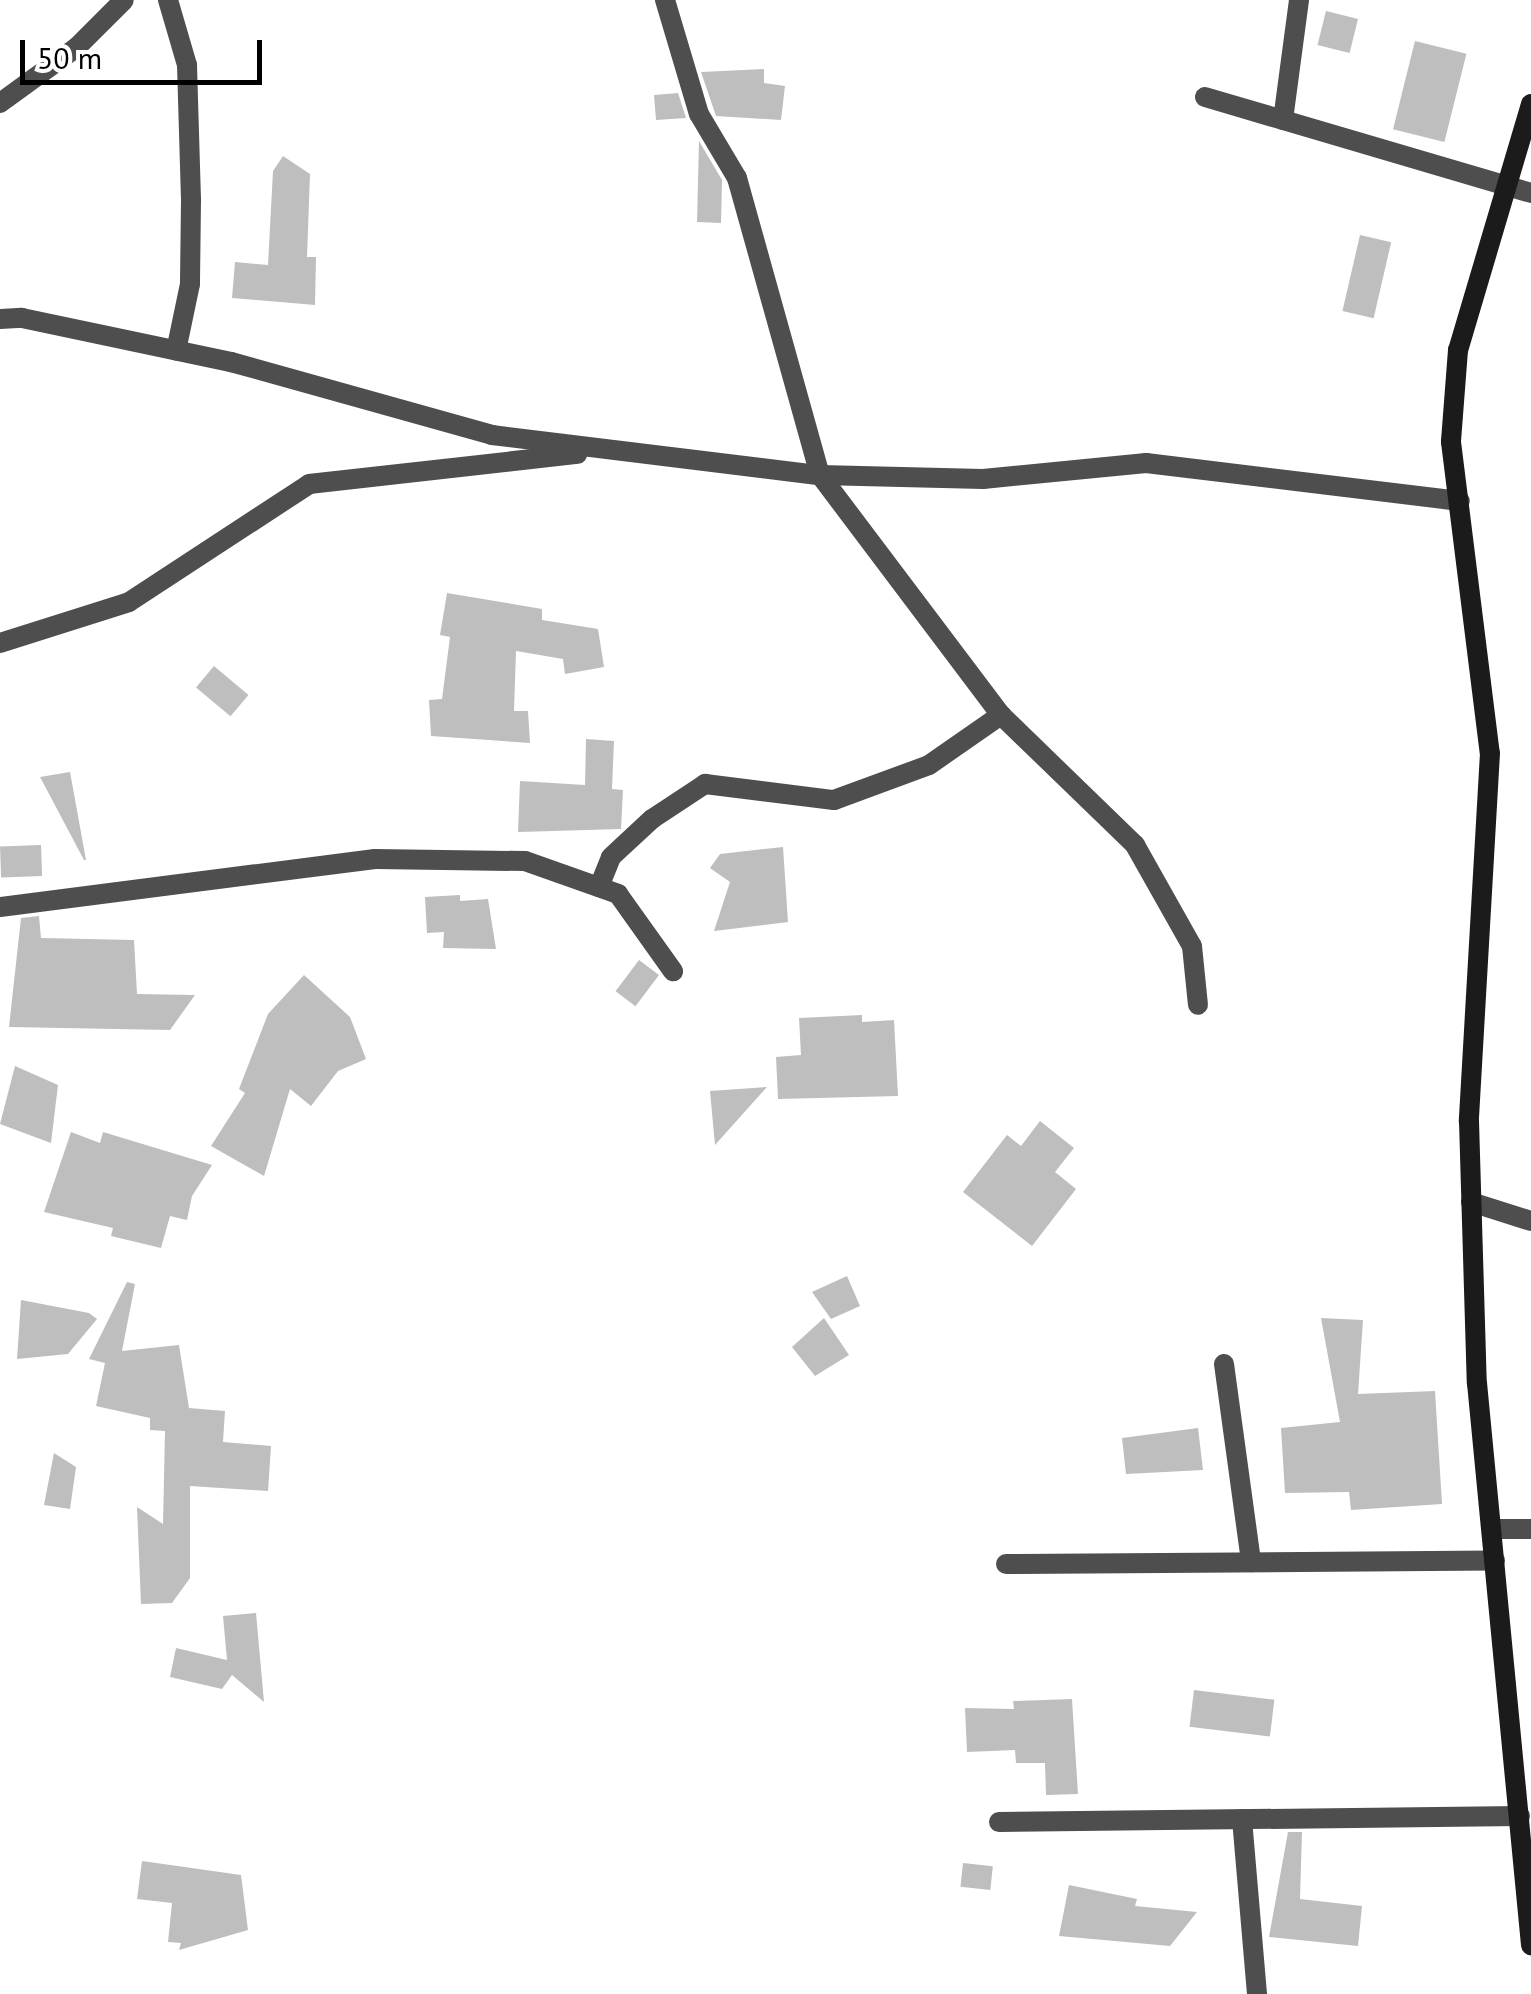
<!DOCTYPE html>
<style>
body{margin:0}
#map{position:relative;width:1531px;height:1994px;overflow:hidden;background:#fff;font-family:"PT Sans",sans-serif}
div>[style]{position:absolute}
.building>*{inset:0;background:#bebebe;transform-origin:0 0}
.street>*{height:20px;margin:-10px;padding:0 10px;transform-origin:10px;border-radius:10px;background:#4e4e4e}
.secondary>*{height:20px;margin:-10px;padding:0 10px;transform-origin:10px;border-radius:10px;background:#1b1b1b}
span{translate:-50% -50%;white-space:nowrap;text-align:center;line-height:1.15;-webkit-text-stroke:8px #fff;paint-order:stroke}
.scale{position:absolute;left:20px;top:40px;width:242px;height:45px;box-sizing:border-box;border:5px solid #000;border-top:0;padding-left:12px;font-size:30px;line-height:35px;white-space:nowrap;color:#000;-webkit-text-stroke:8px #fff;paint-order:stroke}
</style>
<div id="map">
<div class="building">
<i style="left:1326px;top:11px;width:33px;height:35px;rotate:14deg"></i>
<i style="left:1415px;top:41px;width:53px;height:91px;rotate:14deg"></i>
<i style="clip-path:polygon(764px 69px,764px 83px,785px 86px,781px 120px,716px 116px,701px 72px)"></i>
<i style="clip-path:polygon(678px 93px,686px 118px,656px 120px,654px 95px)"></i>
<i style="clip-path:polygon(699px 141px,722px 180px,721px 223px,697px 222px)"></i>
<i style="clip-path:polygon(283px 156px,310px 174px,307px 257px,316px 257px,315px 305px,232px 298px,235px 262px,268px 265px,273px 171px)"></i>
<i style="left:1360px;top:235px;width:32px;height:78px;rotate:13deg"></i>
<i style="clip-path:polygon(447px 593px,542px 609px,542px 620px,598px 629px,604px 667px,565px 674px,563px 659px,516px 651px,514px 711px,528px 711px,530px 743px,431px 736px,429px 700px,442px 699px,450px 637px,440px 635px)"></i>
<i style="left:214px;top:666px;width:45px;height:28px;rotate:40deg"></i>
<i style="clip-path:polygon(586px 739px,614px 741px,612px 789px,623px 790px,621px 829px,518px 832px,520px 781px,585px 785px)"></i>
<i style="clip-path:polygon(70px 772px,86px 860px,84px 860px,40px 777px)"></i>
<i style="left:41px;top:845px;width:31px;height:41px;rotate:88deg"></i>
<i style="clip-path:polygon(783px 847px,788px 922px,714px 931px,730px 882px,710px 868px,720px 854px)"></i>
<i style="clip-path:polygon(460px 895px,460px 901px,488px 899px,496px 949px,443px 948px,444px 932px,427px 933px,425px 897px)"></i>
<i style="clip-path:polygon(39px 916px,41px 938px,134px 940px,137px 994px,195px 995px,170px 1030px,9px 1027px,21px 918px)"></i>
<i style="left:639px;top:960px;width:25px;height:39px;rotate:37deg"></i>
<i style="clip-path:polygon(304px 975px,350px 1017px,366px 1059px,338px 1071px,311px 1106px,290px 1089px,264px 1176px,211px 1146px,245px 1093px,239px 1089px,268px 1014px)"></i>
<i style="clip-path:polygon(862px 1015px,862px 1022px,894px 1020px,898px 1096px,778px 1099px,776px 1057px,801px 1055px,799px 1018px)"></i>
<i style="clip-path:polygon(15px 1066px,58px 1085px,51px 1143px,0 1124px)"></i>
<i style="clip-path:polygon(767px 1087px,715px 1145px,710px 1091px)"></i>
<i style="clip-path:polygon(1040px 1121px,1074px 1148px,1055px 1172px,1076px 1189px,1032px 1246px,963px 1192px,1007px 1135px,1021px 1146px)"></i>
<i style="clip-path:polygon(71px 1132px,100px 1143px,103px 1132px,212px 1165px,192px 1196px,187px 1220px,170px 1216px,161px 1248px,111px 1236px,113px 1228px,44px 1212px)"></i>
<i style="clip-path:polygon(847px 1276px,860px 1306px,831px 1319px,812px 1292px)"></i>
<i style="clip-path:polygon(127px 1282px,135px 1284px,122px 1351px,179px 1345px,189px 1408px,225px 1411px,223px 1442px,271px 1446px,268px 1491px,190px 1486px,190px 1578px,172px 1603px,141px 1604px,137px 1507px,163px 1524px,165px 1431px,150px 1430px,150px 1418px,96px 1406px,105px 1363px,89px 1359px)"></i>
<i style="clip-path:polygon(21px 1300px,89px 1313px,97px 1319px,68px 1354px,17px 1359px)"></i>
<i style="clip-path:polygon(824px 1318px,849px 1355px,815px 1376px,792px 1347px)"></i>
<i style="clip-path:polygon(1321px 1318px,1363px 1320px,1358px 1394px,1435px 1391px,1442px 1504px,1351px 1510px,1349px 1492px,1285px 1493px,1281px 1428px,1340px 1422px)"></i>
<i style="clip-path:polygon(1198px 1428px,1203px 1470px,1126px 1474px,1122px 1438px)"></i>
<i style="clip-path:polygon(54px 1453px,76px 1467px,70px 1509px,44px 1505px)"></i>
<i style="clip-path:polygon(256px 1613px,264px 1702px,232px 1675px,222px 1689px,170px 1677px,176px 1648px,227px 1660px,223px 1616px)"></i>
<i style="left:1194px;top:1690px;width:81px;height:37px;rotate:7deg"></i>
<i style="clip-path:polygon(1072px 1699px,1078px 1794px,1046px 1795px,1045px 1763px,1016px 1763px,1015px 1750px,967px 1752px,965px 1708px,1014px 1709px,1013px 1701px)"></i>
<i style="clip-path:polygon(1288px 1832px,1302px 1832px,1300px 1899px,1362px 1906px,1358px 1946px,1269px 1937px)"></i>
<i style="clip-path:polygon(142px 1861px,241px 1875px,248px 1930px,179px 1950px,181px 1943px,168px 1942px,172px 1903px,137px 1899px)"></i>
<i style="left:963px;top:1863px;width:30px;height:24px;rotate:6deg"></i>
<i style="clip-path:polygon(1069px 1885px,1137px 1899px,1135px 1906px,1197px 1912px,1170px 1946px,1059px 1936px)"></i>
</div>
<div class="street">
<i style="left:168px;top:0;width:68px;rotate:73.7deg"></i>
<i style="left:187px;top:65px;width:135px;rotate:88.3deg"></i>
<i style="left:191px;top:200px;width:84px;rotate:90.7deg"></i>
<i style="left:190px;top:284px;width:68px;rotate:101.8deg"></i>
<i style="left:665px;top:0;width:119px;rotate:73.4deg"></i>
<i style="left:699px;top:114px;width:74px;rotate:59.3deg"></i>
<i style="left:737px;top:178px;width:308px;rotate:74.4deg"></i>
<i style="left:820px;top:475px;width:301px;rotate:53deg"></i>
<i style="left:1001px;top:715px;width:187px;rotate:44.1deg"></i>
<i style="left:1135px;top:845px;width:116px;rotate:60.6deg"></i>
<i style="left:1192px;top:946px;width:59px;rotate:84.2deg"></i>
<i style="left:1205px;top:97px;width:340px;rotate:16.4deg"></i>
<i style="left:0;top:103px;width:95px;rotate:-36deg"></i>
<i style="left:77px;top:47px;width:66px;rotate:-45deg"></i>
<i style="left:1283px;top:120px;width:121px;rotate:-82.4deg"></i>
<i style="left:0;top:319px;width:22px;rotate:-3deg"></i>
<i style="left:22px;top:318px;width:214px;rotate:11.9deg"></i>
<i style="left:231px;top:362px;width:271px;rotate:15.6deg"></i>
<i style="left:492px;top:435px;width:330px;rotate:7deg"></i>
<i style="left:820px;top:475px;width:163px;rotate:1.4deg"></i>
<i style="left:983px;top:479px;width:164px;rotate:-5.6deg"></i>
<i style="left:1146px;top:463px;width:316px;rotate:6.9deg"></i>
<i style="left:0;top:643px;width:135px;rotate:-17.6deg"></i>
<i style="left:129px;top:602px;width:215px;rotate:-33.2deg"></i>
<i style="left:309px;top:484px;width:270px;rotate:-6.4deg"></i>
<i style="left:599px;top:887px;width:32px;rotate:-68deg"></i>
<i style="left:611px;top:857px;width:56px;rotate:-42.8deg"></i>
<i style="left:652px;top:819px;width:64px;rotate:-33.4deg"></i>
<i style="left:705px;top:784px;width:130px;rotate:7.1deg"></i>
<i style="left:834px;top:800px;width:101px;rotate:-20.2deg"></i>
<i style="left:929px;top:765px;width:88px;rotate:-34.8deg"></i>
<i style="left:0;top:907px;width:378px;rotate:-7.3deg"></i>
<i style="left:375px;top:859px;width:150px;rotate:0.8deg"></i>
<i style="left:525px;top:861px;width:99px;rotate:19.5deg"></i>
<i style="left:618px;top:894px;width:95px;rotate:54.5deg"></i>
<i style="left:1471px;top:1202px;width:63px;rotate:17.6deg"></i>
<i style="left:1224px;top:1364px;width:200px;rotate:82.2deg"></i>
<i style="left:1492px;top:1529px;width:39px"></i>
<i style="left:1006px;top:1564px;width:489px;rotate:-0.4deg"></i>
<i style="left:1242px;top:1819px;width:176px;rotate:85.1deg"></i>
<i style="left:999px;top:1822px;width:521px;rotate:-0.66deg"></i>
</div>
<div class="secondary">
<i style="left:1531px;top:104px;width:257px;rotate:106.5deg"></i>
<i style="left:1458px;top:350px;width:92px;rotate:94.4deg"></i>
<i style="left:1451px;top:442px;width:313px;rotate:82.9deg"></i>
<i style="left:1490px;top:753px;width:369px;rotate:93.3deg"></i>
<i style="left:1469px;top:1121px;width:262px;rotate:88.3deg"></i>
<i style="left:1477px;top:1383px;width:565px;rotate:84.51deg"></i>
</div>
<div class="scale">50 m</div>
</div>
